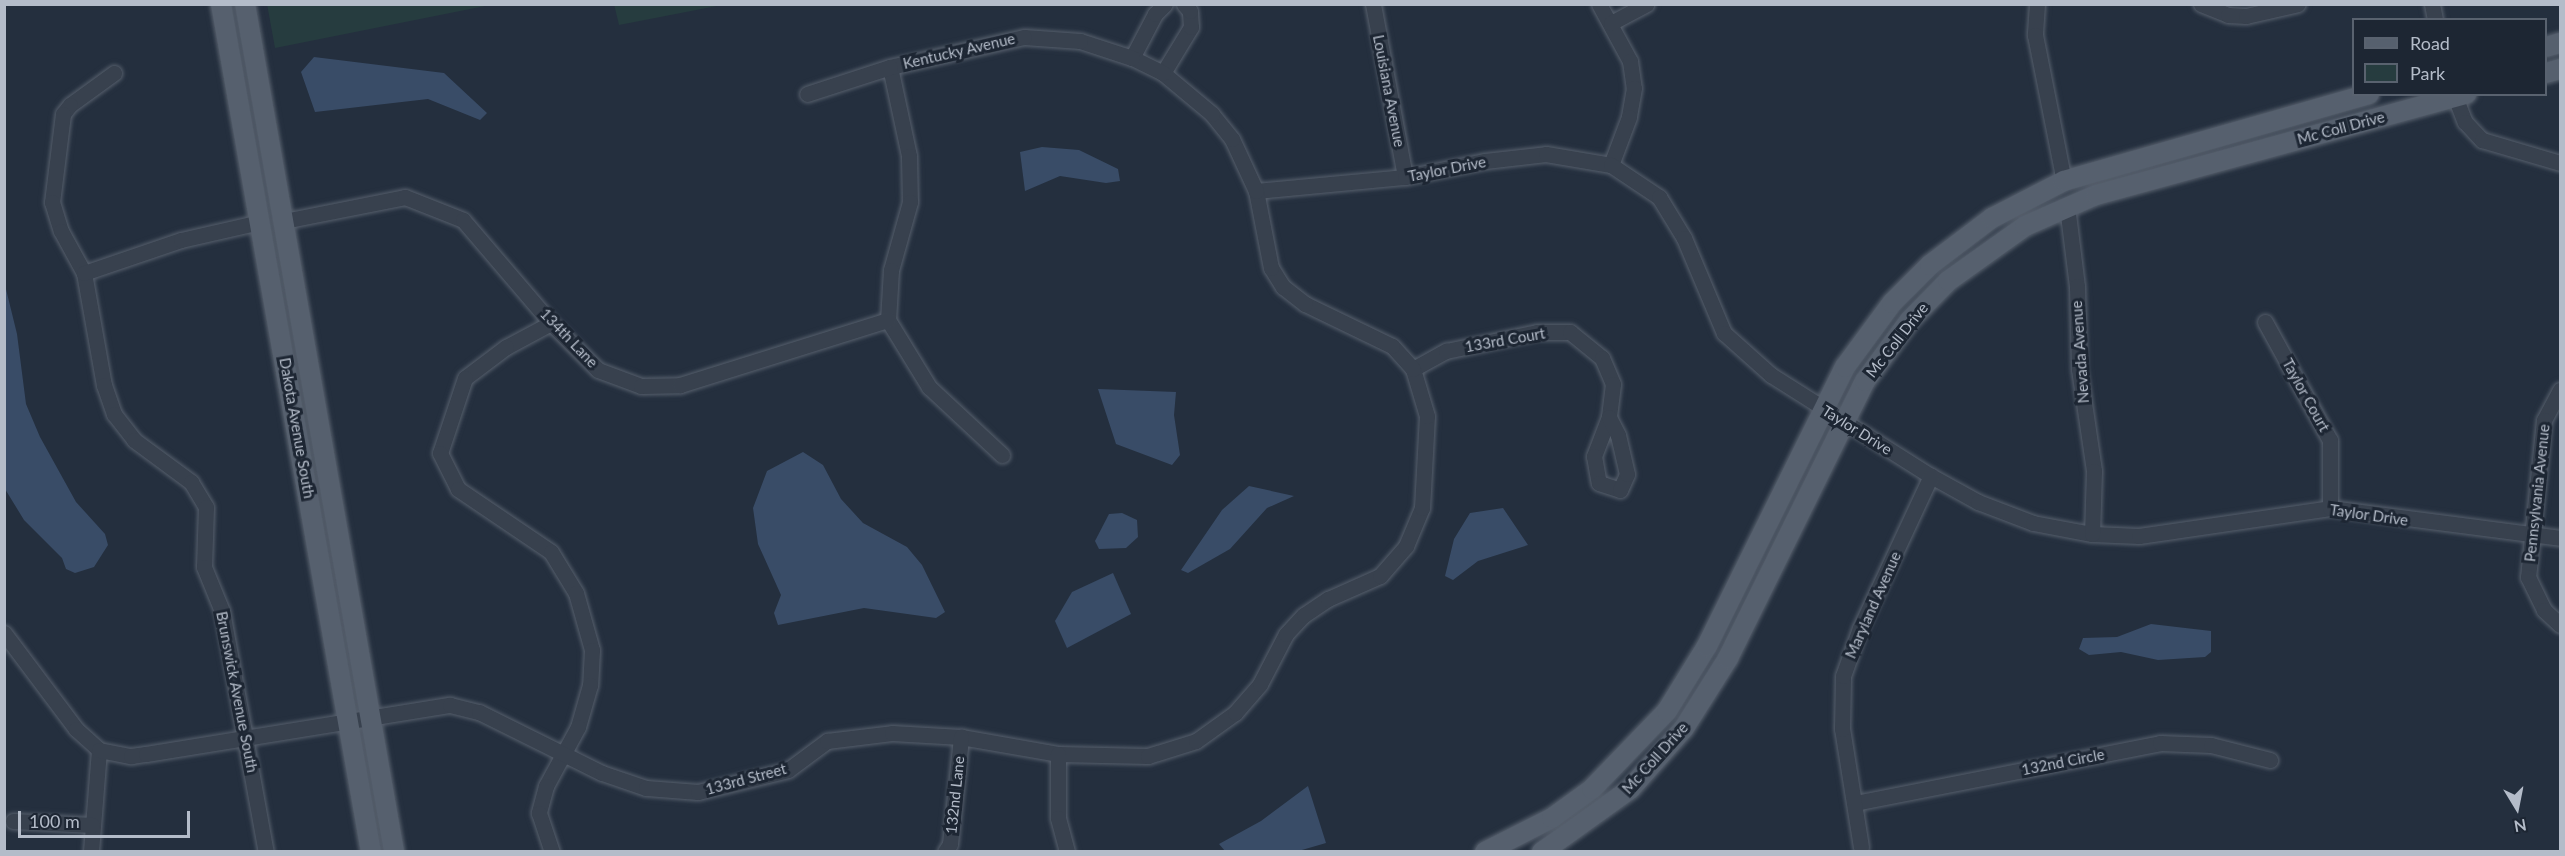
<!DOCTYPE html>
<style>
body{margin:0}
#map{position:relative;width:2565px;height:856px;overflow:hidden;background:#242f3e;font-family:Lato,sans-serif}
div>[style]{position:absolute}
.green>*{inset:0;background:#263c3f}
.water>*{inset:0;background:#394c67}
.roads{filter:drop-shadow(0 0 2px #565f6c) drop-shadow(0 0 2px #565f6c)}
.minor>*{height:15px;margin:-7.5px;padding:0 7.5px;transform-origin:7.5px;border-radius:7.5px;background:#38414e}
.major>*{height:20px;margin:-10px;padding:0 10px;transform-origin:10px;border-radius:10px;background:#56606e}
span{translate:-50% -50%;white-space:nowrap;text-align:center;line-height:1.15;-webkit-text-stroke:6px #1d2633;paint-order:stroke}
.street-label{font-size:15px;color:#b4bcc9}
.frame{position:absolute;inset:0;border:6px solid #b4bcc9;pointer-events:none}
.legend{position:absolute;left:2352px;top:18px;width:195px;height:78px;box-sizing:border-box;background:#1d2633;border:2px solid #59626f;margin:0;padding:8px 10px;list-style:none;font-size:18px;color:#b4bcc9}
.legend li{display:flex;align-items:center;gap:12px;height:30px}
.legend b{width:30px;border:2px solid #59626f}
.north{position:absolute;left:2487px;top:778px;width:60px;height:60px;-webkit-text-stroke:4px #1d2633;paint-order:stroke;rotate:170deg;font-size:16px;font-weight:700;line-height:24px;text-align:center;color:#b4bcc9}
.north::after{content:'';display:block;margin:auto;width:21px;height:27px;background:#b4bcc9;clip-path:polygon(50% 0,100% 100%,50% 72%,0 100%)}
.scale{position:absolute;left:18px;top:811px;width:172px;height:27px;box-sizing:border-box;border:3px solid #b4bcc9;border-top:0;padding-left:8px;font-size:18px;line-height:21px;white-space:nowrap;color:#b4bcc9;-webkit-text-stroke:4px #1d2633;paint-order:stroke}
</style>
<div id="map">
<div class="green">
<i style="clip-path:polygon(267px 4px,490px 4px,490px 5px,275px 48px)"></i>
<i style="clip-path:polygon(614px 4px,722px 5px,619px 25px)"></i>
</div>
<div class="water">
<i style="clip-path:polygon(314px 57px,444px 73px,487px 113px,480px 120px,428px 99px,315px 112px,301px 72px)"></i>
<i style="clip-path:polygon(1042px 147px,1079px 150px,1118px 169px,1120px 181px,1106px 183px,1060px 176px,1025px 191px,1020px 152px)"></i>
<i style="clip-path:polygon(5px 285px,17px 334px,26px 404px,40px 437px,76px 502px,105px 534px,108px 545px,94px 567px,75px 573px,66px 569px,62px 558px,24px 520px,5px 489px)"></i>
<i style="clip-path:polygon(1098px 389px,1176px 392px,1174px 415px,1180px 455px,1172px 465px,1116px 444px)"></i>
<i style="clip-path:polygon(803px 452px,823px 465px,841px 499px,863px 523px,907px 547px,922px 565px,945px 612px,936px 618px,864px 608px,778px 625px,774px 613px,781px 595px,758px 544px,753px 508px,767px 471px)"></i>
<i style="clip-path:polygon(1249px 486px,1294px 496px,1267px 508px,1230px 549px,1188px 573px,1181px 570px,1222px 510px)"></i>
<i style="clip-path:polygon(1503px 508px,1528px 545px,1478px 561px,1453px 580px,1445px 576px,1454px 539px,1470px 513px)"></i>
<i style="clip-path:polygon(1122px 513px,1137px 520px,1138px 537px,1126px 548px,1099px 549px,1095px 541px,1109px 514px)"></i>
<i style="clip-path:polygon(1113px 573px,1131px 614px,1067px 648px,1055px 621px,1072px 592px)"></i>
<i style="clip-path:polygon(2151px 624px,2211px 631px,2211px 652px,2205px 657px,2158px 660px,2121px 652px,2089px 655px,2079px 649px,2083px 638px,2117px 637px)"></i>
<i style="clip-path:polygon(1308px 786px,1326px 843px,1295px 852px,1225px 851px,1219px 844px,1261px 821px)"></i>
</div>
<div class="roads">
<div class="minor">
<i style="left:1373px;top:4px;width:176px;rotate:79.5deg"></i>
<i style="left:1599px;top:4px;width:65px;rotate:61.5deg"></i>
<i style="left:1630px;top:61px;width:27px;rotate:82deg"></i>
<i style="left:1634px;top:88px;width:29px;rotate:100deg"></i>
<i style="left:1629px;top:117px;width:51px;rotate:110.6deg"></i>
<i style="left:2037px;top:4px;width:31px;rotate:94deg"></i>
<i style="left:2035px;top:35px;width:149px;rotate:78.8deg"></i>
<i style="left:2201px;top:4px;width:29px;rotate:22deg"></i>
<i style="left:2228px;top:15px;width:18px;rotate:3deg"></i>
<i style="left:2246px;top:16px;width:53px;rotate:-13deg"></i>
<i style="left:2432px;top:4px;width:16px;rotate:79deg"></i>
<i style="left:1611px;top:23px;width:40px;rotate:-28deg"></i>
<i style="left:1132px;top:58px;width:50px;rotate:-62.4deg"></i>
<i style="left:1155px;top:14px;width:14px;rotate:-45deg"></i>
<i style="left:890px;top:67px;width:91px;rotate:77.9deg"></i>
<i style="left:909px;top:156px;width:46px;rotate:88.8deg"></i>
<i style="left:910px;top:202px;width:71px;rotate:105.6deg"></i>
<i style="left:891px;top:270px;width:50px;rotate:93.4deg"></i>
<i style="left:888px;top:320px;width:79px;rotate:58.5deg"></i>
<i style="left:929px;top:387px;width:100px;rotate:43deg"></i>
<i style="left:114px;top:73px;width:54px;rotate:144deg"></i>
<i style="left:70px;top:105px;width:11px;rotate:128deg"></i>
<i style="left:63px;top:114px;width:89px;rotate:97.1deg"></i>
<i style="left:52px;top:202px;width:30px;rotate:73deg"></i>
<i style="left:61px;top:231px;width:48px;rotate:61.3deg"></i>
<i style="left:84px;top:273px;width:114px;rotate:79.9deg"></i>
<i style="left:104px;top:385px;width:31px;rotate:71deg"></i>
<i style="left:114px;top:414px;width:33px;rotate:52deg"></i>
<i style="left:134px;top:440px;width:71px;rotate:36.4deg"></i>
<i style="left:191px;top:482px;width:29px;rotate:59deg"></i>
<i style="left:206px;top:507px;width:60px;rotate:91.9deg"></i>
<i style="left:204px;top:567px;width:48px;rotate:67.8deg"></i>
<i style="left:222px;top:611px;width:245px;rotate:79.7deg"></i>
<i style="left:1163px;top:73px;width:54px;rotate:-58.7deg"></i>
<i style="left:1191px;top:27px;width:16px;rotate:-94deg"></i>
<i style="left:1190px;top:11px;width:9px;rotate:-131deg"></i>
<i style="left:2454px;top:94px;width:30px;rotate:69deg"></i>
<i style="left:2465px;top:122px;width:25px;rotate:47deg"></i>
<i style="left:2482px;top:140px;width:81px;rotate:16.4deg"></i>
<i style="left:1256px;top:191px;width:150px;rotate:-5.4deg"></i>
<i style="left:1405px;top:177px;width:82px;rotate:-11.3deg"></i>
<i style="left:1485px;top:161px;width:61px;rotate:-6.5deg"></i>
<i style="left:1546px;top:154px;width:66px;rotate:9.6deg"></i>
<i style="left:1611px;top:165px;width:58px;rotate:33.7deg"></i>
<i style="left:1659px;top:197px;width:48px;rotate:58.6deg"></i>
<i style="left:1684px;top:238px;width:103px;rotate:67.2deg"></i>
<i style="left:1724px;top:333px;width:63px;rotate:41.8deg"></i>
<i style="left:1771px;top:375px;width:189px;rotate:32.3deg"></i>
<i style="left:1931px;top:476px;width:54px;rotate:29deg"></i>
<i style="left:1978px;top:502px;width:59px;rotate:20.9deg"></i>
<i style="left:2033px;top:523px;width:60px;rotate:10.6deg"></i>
<i style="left:2092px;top:534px;width:47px;rotate:2.4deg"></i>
<i style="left:2139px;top:536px;width:193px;rotate:-8.3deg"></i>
<i style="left:2330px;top:508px;width:232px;rotate:7.4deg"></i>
<i style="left:2067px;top:206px;width:81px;rotate:82.9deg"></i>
<i style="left:2077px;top:286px;width:83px;rotate:88.6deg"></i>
<i style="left:2079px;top:369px;width:103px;rotate:81.6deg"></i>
<i style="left:2094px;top:471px;width:63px;rotate:91.8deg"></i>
<i style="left:284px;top:221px;width:123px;rotate:-11.2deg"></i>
<i style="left:405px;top:197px;width:62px;rotate:21.6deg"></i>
<i style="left:463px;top:220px;width:135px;rotate:49.5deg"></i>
<i style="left:551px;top:323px;width:66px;rotate:45deg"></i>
<i style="left:598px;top:370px;width:46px;rotate:20.4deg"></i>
<i style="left:641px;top:386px;width:39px;rotate:-1deg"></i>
<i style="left:680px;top:385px;width:218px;rotate:-17.4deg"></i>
<i style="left:84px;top:273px;width:102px;rotate:-18.8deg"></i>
<i style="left:181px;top:240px;width:81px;rotate:-12.8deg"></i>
<i style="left:2265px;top:322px;width:135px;rotate:61.2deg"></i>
<i style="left:2330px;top:440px;width:68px;rotate:90deg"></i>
<i style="left:551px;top:323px;width:51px;rotate:151.9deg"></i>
<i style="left:506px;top:347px;width:51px;rotate:142.9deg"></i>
<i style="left:465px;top:378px;width:79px;rotate:108.4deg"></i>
<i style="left:440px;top:453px;width:40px;rotate:63.4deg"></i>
<i style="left:458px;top:489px;width:112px;rotate:34.1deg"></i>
<i style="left:551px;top:552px;width:48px;rotate:58.6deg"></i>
<i style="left:576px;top:593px;width:59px;rotate:74.3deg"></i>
<i style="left:592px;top:650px;width:35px;rotate:93deg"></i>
<i style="left:590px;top:685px;width:44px;rotate:105.9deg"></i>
<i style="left:578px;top:727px;width:67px;rotate:118.5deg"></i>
<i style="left:546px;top:786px;width:28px;rotate:105deg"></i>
<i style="left:539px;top:813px;width:41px;rotate:71.6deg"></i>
<i style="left:1413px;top:369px;width:38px;rotate:-29deg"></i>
<i style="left:1446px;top:351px;width:93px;rotate:-11.8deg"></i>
<i style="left:1537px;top:332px;width:33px"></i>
<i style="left:1570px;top:332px;width:41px;rotate:39.1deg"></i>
<i style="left:1602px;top:358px;width:28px;rotate:67deg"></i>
<i style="left:1613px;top:384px;width:33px;rotate:97deg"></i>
<i style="left:1609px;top:417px;width:42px;rotate:111deg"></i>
<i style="left:1594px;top:456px;width:27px;rotate:80deg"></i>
<i style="left:1599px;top:483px;width:22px;rotate:18deg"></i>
<i style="left:1620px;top:490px;width:17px;rotate:-66deg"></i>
<i style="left:1627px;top:474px;width:40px;rotate:-103deg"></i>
<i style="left:1618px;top:435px;width:20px;rotate:-117deg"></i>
<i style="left:2560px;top:390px;width:34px;rotate:118deg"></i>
<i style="left:2544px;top:420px;width:158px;rotate:95.8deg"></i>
<i style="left:2528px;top:577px;width:37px;rotate:64deg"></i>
<i style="left:2544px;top:610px;width:22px;rotate:43deg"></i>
<i style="left:4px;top:633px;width:120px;rotate:53.1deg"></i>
<i style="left:76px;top:729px;width:31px;rotate:42deg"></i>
<i style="left:99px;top:750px;width:102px;rotate:94.5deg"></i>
<i style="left:99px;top:750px;width:33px;rotate:11deg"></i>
<i style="left:131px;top:756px;width:15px;rotate:-8deg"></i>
<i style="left:146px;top:754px;width:308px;rotate:-9.2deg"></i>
<i style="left:450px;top:705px;width:30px;rotate:14deg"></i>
<i style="left:479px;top:712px;width:137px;rotate:26.4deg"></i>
<i style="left:602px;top:773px;width:46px;rotate:18.8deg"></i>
<i style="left:646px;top:788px;width:52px;rotate:4.4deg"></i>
<i style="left:698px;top:792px;width:93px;rotate:-13.7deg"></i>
<i style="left:788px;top:770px;width:49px;rotate:-36.6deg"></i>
<i style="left:827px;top:741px;width:65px;rotate:-7deg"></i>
<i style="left:892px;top:733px;width:69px;rotate:3.3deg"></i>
<i style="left:961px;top:737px;width:98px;rotate:9.9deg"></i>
<i style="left:1058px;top:754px;width:90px;rotate:1.3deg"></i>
<i style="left:1148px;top:756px;width:50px;rotate:-17.4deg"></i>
<i style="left:1196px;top:741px;width:48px;rotate:-35.7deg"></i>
<i style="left:1235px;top:713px;width:38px;rotate:-49deg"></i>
<i style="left:1260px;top:684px;width:56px;rotate:-62.5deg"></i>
<i style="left:1286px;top:634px;width:26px;rotate:-47deg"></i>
<i style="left:1304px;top:615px;width:29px;rotate:-34deg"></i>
<i style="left:1328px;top:599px;width:57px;rotate:-23.9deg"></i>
<i style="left:1380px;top:576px;width:40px;rotate:-49deg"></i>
<i style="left:1406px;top:546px;width:41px;rotate:-67.2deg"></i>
<i style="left:1422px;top:508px;width:92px;rotate:-86.9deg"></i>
<i style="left:1427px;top:416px;width:49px;rotate:-106.6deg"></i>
<i style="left:1413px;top:369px;width:31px;rotate:-132deg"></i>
<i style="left:1392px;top:346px;width:97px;rotate:-154.2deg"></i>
<i style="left:1305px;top:304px;width:28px;rotate:-142deg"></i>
<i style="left:1283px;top:287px;width:22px;rotate:-122deg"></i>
<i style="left:1271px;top:268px;width:78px;rotate:-101deg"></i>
<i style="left:1256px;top:191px;width:57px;rotate:-114.8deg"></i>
<i style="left:1232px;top:139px;width:32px;rotate:-129deg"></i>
<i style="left:1212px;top:114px;width:64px;rotate:-140.1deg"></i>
<i style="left:1163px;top:73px;width:34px;rotate:-154deg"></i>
<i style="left:1132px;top:58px;width:55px;rotate:-161.9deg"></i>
<i style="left:1080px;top:41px;width:56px;rotate:-175.9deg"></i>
<i style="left:1024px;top:37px;width:137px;rotate:167.4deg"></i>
<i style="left:890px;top:67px;width:87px;rotate:162deg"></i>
<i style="left:1058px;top:754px;width:64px;rotate:90deg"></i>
<i style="left:1058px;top:818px;width:35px;rotate:75deg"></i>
<i style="left:1855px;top:803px;width:311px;rotate:-11.1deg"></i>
<i style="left:2160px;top:743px;width:51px;rotate:2.2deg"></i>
<i style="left:2211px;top:745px;width:61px;rotate:14.3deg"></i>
<i style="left:13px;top:821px;width:79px;rotate:2.9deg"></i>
<i style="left:1861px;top:847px;width:120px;rotate:-99.1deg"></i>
<i style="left:1842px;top:729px;width:53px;rotate:-88.9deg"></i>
<i style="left:1843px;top:676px;width:51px;rotate:-70.5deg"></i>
<i style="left:1860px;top:628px;width:168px;rotate:-65deg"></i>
<i style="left:945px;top:852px;width:9px;rotate:-58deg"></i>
<i style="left:950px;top:844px;width:108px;rotate:-84.1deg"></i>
</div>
<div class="major">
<i style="left:221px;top:4px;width:861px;rotate:79.97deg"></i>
<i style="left:245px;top:4px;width:861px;rotate:80.03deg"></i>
<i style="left:2546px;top:47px;width:15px;rotate:-16deg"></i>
<i style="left:2546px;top:73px;width:15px;rotate:-16deg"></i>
<i style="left:1485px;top:852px;width:75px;rotate:-26.9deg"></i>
<i style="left:1552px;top:818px;width:49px;rotate:-35.9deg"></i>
<i style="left:1592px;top:789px;width:108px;rotate:-46.1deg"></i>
<i style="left:1667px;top:711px;width:76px;rotate:-58.4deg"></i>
<i style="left:1707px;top:646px;width:311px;rotate:-63.7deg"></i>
<i style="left:1845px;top:367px;width:79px;rotate:-53.7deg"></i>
<i style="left:1892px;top:303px;width:54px;rotate:-45deg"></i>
<i style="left:1930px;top:265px;width:78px;rotate:-37.2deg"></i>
<i style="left:1992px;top:218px;width:81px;rotate:-27.2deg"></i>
<i style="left:2064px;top:181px;width:317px;rotate:-15.9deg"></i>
<i style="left:1542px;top:852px;width:108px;rotate:-35.6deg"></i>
<i style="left:1630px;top:789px;width:81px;rotate:-48.5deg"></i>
<i style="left:1684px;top:728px;width:83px;rotate:-57.8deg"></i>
<i style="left:1728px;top:658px;width:309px;rotate:-63.7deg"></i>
<i style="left:1865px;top:381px;width:74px;rotate:-53.7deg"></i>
<i style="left:1909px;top:321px;width:56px;rotate:-45.7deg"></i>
<i style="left:1948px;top:281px;width:95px;rotate:-35.5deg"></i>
<i style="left:2025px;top:226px;width:77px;rotate:-23.6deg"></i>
<i style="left:2096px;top:195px;width:384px;rotate:-15.3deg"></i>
</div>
</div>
<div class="street-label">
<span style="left:959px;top:51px;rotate:-13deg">Kentucky Avenue</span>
<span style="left:1389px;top:91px;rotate:79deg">Louisiana Avenue</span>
<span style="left:2341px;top:128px;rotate:-15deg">Mc Coll Drive</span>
<span style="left:1447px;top:169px;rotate:-11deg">Taylor Drive</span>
<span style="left:569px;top:338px;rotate:46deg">134th Lane</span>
<span style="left:1505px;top:340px;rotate:-10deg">133rd Court</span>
<span style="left:1897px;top:340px;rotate:-52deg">Mc Coll Drive</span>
<span style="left:2080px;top:352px;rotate:-94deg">Nevada Avenue</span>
<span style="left:2306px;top:395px;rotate:61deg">Taylor Court</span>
<span style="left:297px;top:428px;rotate:80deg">Dakota Avenue South</span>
<span style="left:1857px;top:430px;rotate:32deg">Taylor Drive</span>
<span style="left:2537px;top:493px;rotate:-84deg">Pennsylvania Avenue</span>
<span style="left:2369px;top:515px;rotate:8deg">Taylor Drive</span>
<span style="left:1873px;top:605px;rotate:-66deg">Maryland Avenue</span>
<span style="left:237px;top:692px;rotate:79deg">Brunswick Avenue South</span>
<span style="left:1655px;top:758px;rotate:-48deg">Mc Coll Drive</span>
<span style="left:2063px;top:762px;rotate:-11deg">132nd Circle</span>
<span style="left:746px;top:779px;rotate:-15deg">133rd Street</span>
<span style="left:955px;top:795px;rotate:-84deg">132nd Lane</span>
</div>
<div class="frame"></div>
<ul class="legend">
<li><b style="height:8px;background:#56606e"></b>Road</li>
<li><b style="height:16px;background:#263c3f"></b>Park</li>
</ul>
<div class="north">N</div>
<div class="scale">100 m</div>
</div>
